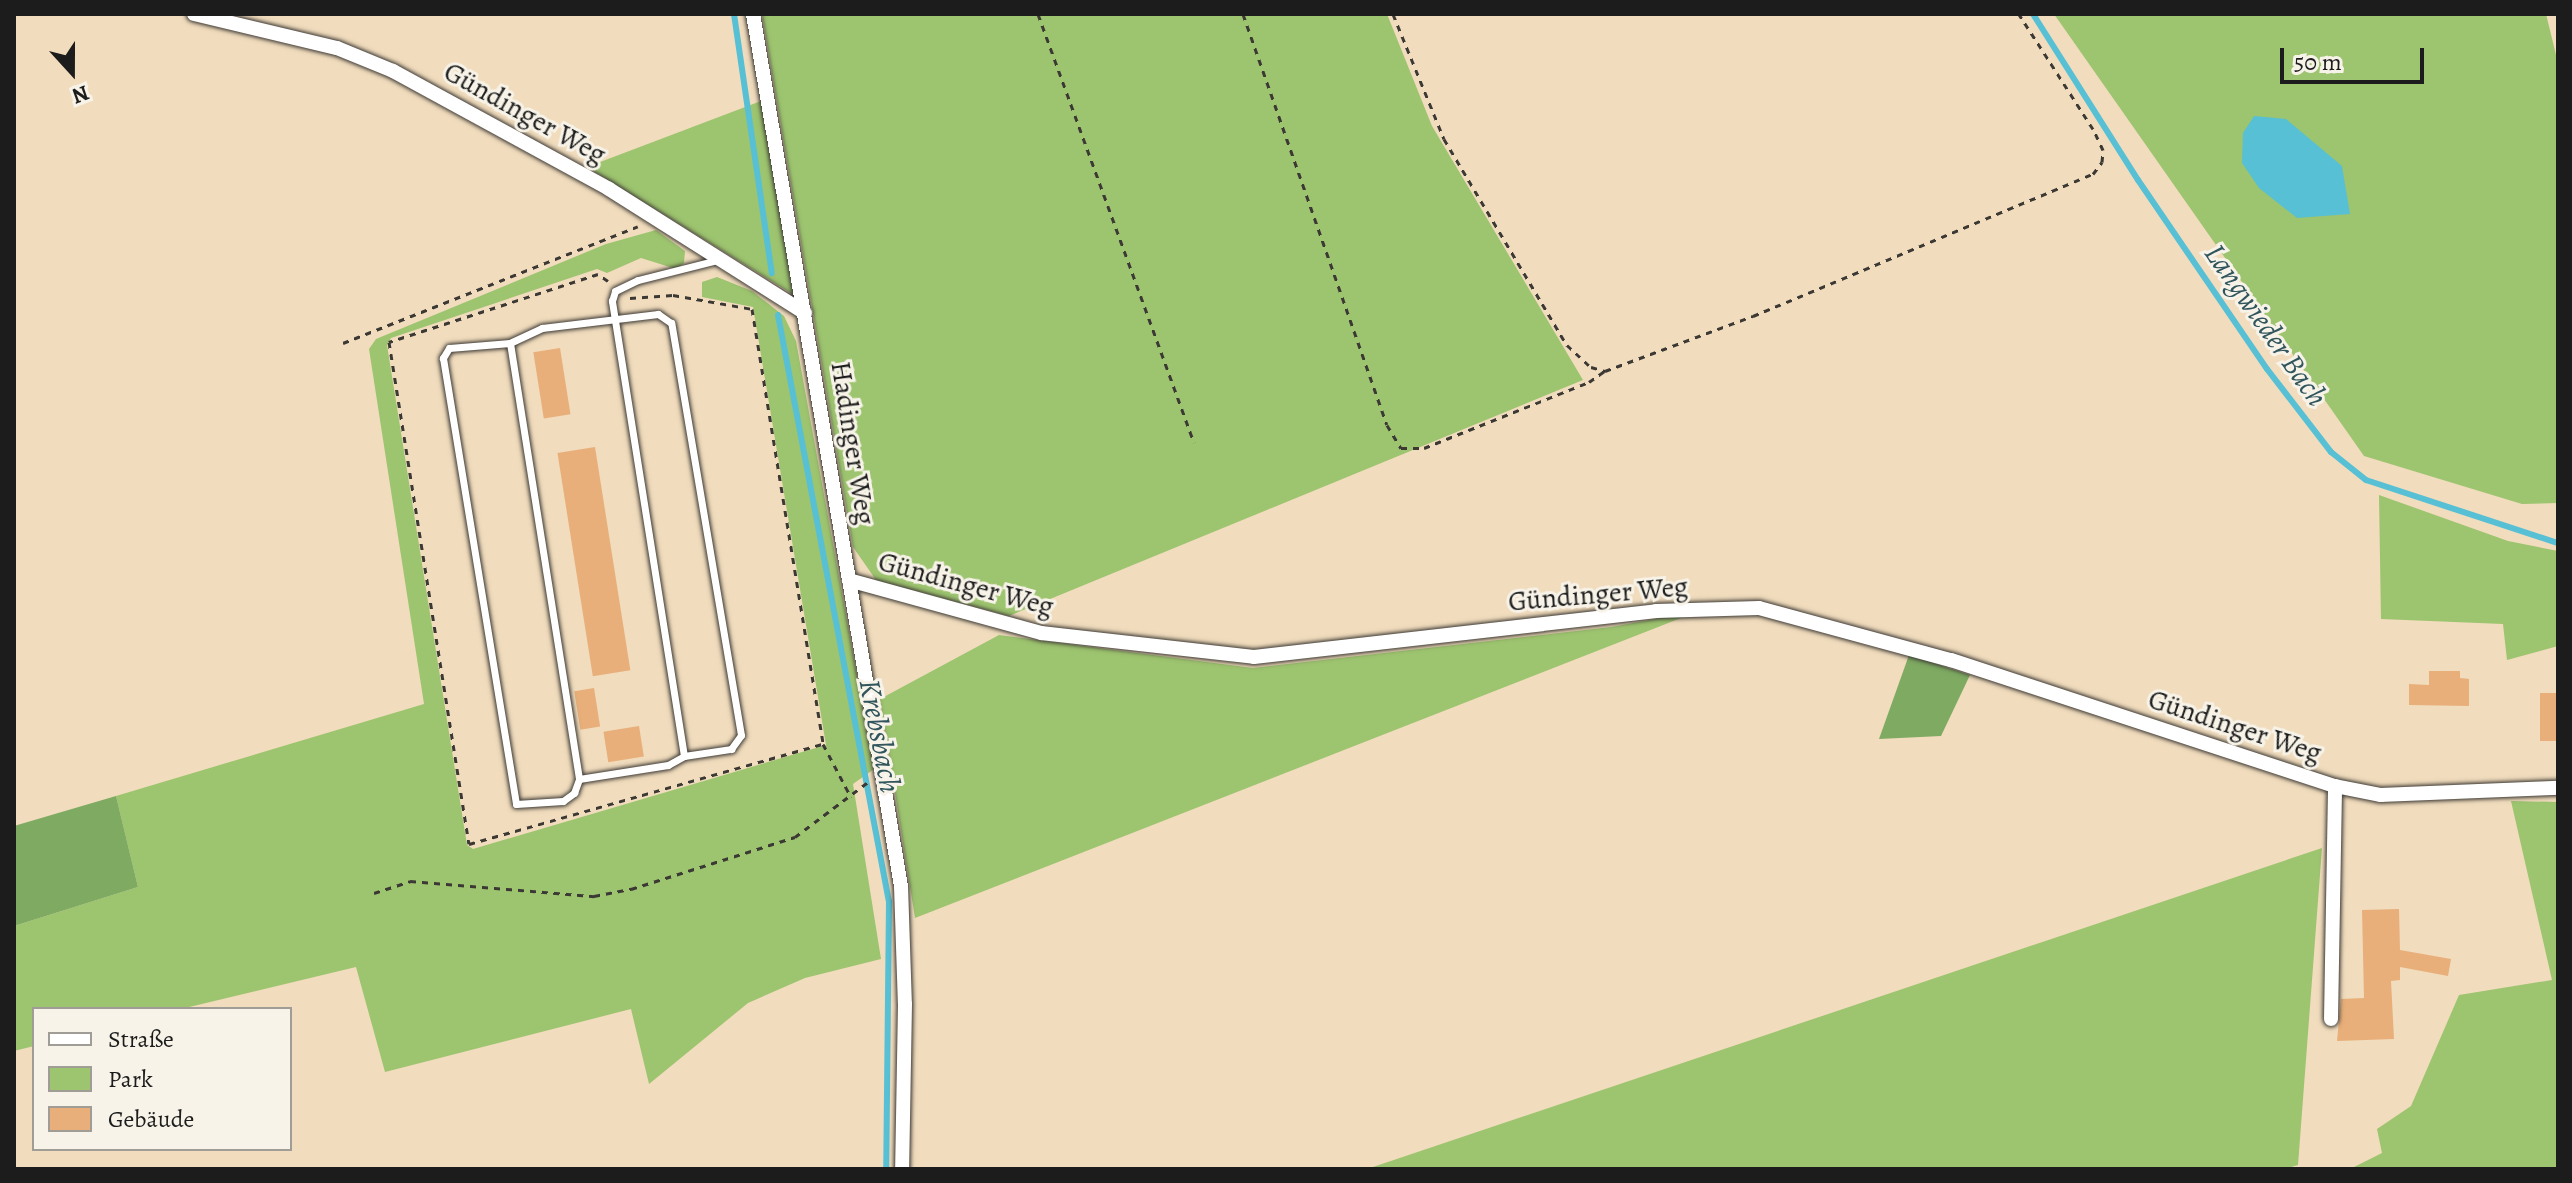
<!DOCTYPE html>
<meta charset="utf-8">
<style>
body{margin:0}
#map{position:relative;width:2572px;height:1183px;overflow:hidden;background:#f1dcbd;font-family:Alegreya,serif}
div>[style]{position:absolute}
.green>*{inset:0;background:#9dc46f}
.forest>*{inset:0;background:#7eaa62}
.water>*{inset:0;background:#57c0d4}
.stream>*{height:6px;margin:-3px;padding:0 3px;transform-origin:3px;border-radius:3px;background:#57c0d4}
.building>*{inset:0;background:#e8af7a;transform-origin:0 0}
.path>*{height:3px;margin-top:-1.5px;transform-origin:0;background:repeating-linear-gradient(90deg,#3c3934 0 6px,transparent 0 12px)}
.roads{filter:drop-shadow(0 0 2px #3c3934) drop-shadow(0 0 2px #3c3934)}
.service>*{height:7px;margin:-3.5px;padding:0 3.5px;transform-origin:3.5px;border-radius:3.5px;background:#fff}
.minor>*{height:14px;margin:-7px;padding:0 7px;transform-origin:7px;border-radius:7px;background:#fff}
span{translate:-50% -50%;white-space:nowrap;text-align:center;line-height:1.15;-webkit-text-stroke:6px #f7f3e8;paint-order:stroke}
.street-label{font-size:28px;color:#1c1c1c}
.water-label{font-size:30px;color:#31555c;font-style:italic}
.frame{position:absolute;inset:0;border:16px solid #1c1c1c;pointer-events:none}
.legend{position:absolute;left:32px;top:1007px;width:260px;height:144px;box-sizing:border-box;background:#f7f3e8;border:2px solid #9f9d96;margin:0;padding:10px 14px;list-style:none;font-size:24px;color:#1c1c1c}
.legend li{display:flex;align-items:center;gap:16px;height:40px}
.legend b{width:40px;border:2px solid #9f9d96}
.north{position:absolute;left:32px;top:32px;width:80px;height:80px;-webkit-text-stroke:6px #f7f3e8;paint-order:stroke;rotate:159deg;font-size:22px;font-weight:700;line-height:32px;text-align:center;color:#1c1c1c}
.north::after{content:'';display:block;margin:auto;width:28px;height:36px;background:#1c1c1c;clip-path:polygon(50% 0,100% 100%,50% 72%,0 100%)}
.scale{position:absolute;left:2280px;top:48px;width:144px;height:36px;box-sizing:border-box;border:4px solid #1c1c1c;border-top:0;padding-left:10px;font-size:24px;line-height:28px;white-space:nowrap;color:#1c1c1c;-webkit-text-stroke:6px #f7f3e8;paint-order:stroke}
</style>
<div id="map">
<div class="green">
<i style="clip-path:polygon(762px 14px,1387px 14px,1432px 126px,1583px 380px,1009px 616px,876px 580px,853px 547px)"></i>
<i style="clip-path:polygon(2054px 14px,2546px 14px,2558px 63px,2558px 503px,2522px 504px,2364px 456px)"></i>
<i style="clip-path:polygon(761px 101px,794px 295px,587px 167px)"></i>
<i style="clip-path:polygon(656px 230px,685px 251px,684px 263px,676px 269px,641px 258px,607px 273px,597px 269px,391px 338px,387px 345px,467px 845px,473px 849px,826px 745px,753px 307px,702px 297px,702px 282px,717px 277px,752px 291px,784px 316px,796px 341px,874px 769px,853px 784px,881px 959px,805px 978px,748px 1003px,649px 1084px,631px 1009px,385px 1072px,356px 967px,181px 1009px,34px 1009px,34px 1046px,14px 1051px,14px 926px,138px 887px,116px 796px,424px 704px,369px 349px,376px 339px,606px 244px)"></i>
<i style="clip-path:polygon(2379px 495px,2508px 541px,2558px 551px,2558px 646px,2507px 660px,2503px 624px,2381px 619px)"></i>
<i style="clip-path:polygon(1699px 611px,915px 918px,880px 699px,999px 635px,1253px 668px,1611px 627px)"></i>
<i style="clip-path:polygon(2511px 801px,2558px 802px,2558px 1169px,2350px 1169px,2382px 1153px,2377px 1129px,2411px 1106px,2459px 995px,2552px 980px)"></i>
<i style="clip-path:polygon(2322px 848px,2298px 1165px,2284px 1169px,1367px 1169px)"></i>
</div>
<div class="forest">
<i style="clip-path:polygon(1909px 655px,1970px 675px,1941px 736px,1879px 739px)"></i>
<i style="clip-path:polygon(116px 796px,138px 887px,14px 926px,14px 826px)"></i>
</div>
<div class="water">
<i style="clip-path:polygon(2254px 116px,2286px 119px,2342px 166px,2350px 214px,2297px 218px,2259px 188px,2242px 163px,2243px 133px)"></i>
</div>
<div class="stream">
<i style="left:734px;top:14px;width:262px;rotate:81.7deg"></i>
<i style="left:2033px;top:14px;width:196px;rotate:57.7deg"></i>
<i style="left:2138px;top:180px;width:229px;rotate:55.7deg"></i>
<i style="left:2267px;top:369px;width:105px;rotate:52.4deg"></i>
<i style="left:2331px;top:452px;width:45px;rotate:38.7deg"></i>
<i style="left:2366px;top:480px;width:202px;rotate:18.2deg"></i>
<i style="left:778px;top:315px;width:597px;rotate:79.29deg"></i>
<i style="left:889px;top:902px;width:267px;rotate:90.6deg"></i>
</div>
<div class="building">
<i style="left:560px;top:348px;width:67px;height:27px;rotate:81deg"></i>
<i style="left:595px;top:447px;width:226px;height:38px;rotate:81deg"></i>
<i style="clip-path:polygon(2429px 671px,2460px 671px,2460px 678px,2469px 679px,2469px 706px,2409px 705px,2409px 684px,2429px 685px)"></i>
<i style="left:594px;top:688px;width:39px;height:20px;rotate:81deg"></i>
<i style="left:2540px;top:693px;width:18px;height:48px"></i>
<i style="left:639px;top:726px;width:31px;height:36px;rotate:81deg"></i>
<i style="clip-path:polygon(2399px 909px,2400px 950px,2451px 959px,2448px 976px,2400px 967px,2400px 980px,2391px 981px,2394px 1039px,2337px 1041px,2341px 999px,2364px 998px,2362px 910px)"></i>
</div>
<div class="path">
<i style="left:1038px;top:14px;width:456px;rotate:70deg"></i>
<i style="left:1243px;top:14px;width:435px;rotate:70.7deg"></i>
<i style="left:1387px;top:425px;width:27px;rotate:59deg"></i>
<i style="left:1401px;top:448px;width:23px"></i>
<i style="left:1424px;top:448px;width:178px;rotate:-21.8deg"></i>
<i style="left:1589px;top:382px;width:19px;rotate:-35deg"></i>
<i style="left:1393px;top:14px;width:135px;rotate:67.8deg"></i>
<i style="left:1444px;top:139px;width:240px;rotate:59.2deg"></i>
<i style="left:1567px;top:345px;width:33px;rotate:43deg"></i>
<i style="left:1591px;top:367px;width:15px;rotate:16deg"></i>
<i style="left:1605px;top:371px;width:158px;rotate:-20.4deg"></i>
<i style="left:1753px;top:316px;width:368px;rotate:-22.7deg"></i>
<i style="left:2093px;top:174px;width:15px;rotate:-53deg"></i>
<i style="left:2102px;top:162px;width:12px;rotate:-85deg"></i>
<i style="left:2103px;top:150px;width:23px;rotate:-115deg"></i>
<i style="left:2093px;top:129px;width:137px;rotate:-122.8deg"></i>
<i style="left:608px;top:281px;width:12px;rotate:-145deg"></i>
<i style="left:598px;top:274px;width:220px;rotate:162deg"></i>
<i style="left:389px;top:342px;width:508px;rotate:80.95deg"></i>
<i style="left:469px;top:844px;width:368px;rotate:-15.8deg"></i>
<i style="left:823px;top:744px;width:60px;rotate:62.2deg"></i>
<i style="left:630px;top:298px;width:43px;rotate:-4deg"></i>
<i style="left:673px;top:295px;width:80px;rotate:10deg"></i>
<i style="left:752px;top:309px;width:441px;rotate:80.7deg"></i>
<i style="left:343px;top:343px;width:317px;rotate:-21.6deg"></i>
<i style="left:374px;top:893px;width:38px;rotate:-18deg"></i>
<i style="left:410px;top:881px;width:185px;rotate:4.7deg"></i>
<i style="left:594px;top:896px;width:38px;rotate:-11deg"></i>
<i style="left:631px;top:889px;width:172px;rotate:-17.6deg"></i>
<i style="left:795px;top:837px;width:91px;rotate:-37deg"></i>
</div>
<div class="roads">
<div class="service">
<i style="left:510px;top:343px;width:61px;rotate:175.3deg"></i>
<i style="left:449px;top:348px;width:12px;rotate:121deg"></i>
<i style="left:443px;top:358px;width:452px;rotate:80.7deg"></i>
<i style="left:516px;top:804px;width:47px;rotate:-3.7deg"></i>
<i style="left:563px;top:801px;width:14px;rotate:-36deg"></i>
<i style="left:574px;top:793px;width:15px;rotate:-70deg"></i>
<i style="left:579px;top:779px;width:90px;rotate:-8.9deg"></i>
<i style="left:668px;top:765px;width:18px;rotate:-29deg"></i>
<i style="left:684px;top:756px;width:48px;rotate:-8.5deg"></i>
<i style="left:731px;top:749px;width:17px;rotate:-54deg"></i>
<i style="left:741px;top:735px;width:418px;rotate:-99.6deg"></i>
<i style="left:671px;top:323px;width:16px;rotate:-145deg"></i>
<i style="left:658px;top:314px;width:117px;rotate:173.1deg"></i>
<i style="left:542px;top:328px;width:35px;rotate:155deg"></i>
<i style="left:510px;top:343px;width:441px;rotate:81deg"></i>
<i style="left:684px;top:756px;width:461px;rotate:-99deg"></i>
<i style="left:612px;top:301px;width:10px;rotate:-73deg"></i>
<i style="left:615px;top:291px;width:25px;rotate:-26deg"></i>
<i style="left:638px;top:280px;width:81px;rotate:-14.2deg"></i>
</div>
<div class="minor">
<i style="left:194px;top:14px;width:147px;rotate:13.4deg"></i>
<i style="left:337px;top:48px;width:61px;rotate:22.3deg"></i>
<i style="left:393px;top:71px;width:246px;rotate:28.6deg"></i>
<i style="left:609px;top:189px;width:232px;rotate:32.3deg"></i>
<i style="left:753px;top:14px;width:884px;rotate:80.37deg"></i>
<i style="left:901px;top:886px;width:118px;rotate:88.1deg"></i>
<i style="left:905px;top:1004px;width:165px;rotate:91deg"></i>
<i style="left:849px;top:580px;width:199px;rotate:15.4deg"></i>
<i style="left:1041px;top:633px;width:214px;rotate:6.4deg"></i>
<i style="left:1254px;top:657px;width:405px;rotate:-6.5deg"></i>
<i style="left:1656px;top:611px;width:103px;rotate:-1.7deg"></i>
<i style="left:1759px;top:608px;width:199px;rotate:15.2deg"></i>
<i style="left:1951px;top:660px;width:404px;rotate:18.2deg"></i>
<i style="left:2335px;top:786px;width:47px;rotate:11.1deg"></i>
<i style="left:2381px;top:795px;width:177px;rotate:-2.3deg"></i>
<i style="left:2331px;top:1019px;width:233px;rotate:-89deg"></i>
</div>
</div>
<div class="street-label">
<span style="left:525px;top:113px;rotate:29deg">Gündinger Weg</span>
<span style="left:853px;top:443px;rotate:81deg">Hadinger Weg</span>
<span style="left:966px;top:584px;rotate:15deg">Gündinger Weg</span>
<span style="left:1598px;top:594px;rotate:-5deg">Gündinger Weg</span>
<span style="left:2235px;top:726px;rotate:18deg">Gündinger Weg</span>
</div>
<div class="water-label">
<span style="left:2266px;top:325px;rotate:55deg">Langwieder Bach</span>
<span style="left:880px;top:736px;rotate:79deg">Krebsbach</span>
</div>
<div class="frame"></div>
<ul class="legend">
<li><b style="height:10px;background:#fff"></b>Straße</li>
<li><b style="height:22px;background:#9dc46f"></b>Park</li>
<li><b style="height:22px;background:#e8af7a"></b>Gebäude</li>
</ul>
<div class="north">N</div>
<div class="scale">50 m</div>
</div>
